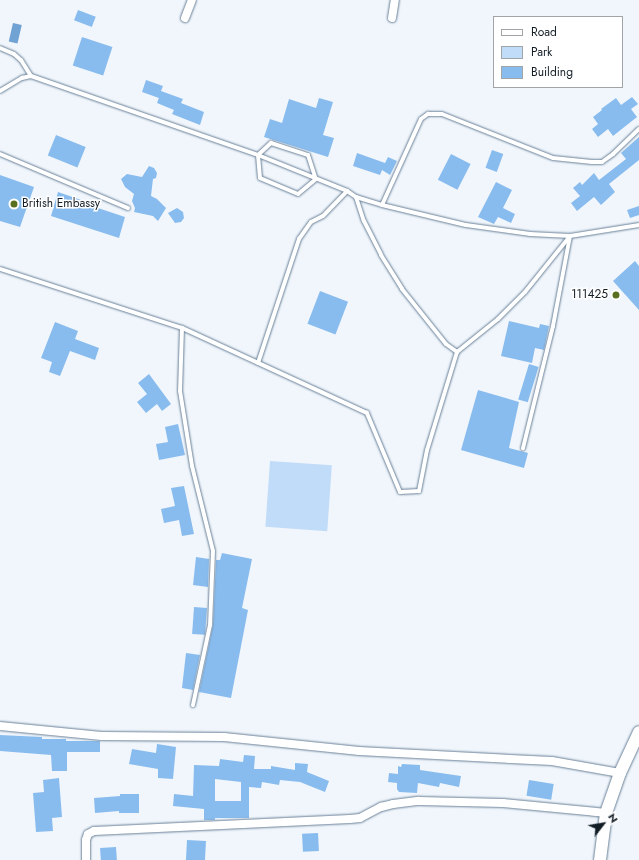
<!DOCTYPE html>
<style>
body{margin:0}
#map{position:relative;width:639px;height:860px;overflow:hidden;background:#f1f6fc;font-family:Jost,sans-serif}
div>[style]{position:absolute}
.green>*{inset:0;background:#c1dcf8;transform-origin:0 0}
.water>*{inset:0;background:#70a2d3;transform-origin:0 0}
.building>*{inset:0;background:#89bcee;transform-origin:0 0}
.roads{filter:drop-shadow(0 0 1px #698098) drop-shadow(0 0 1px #698098)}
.lane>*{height:4px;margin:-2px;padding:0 2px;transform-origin:2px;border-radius:2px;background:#fff}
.street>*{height:8px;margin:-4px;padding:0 4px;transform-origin:4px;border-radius:4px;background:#fff}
.secondary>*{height:12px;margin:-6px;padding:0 6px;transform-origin:6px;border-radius:6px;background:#fff}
.dots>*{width:11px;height:11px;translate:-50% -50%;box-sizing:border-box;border:2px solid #fff;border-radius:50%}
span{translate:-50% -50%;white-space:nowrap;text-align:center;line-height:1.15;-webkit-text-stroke:3px #fff;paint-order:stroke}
.poi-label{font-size:12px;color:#131d26}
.left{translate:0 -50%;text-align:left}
.right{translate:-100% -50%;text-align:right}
.legend{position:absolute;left:493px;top:16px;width:130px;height:72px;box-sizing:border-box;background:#fff;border:1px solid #a1a5a8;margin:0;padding:5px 7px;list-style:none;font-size:12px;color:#131d26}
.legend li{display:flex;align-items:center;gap:8px;height:20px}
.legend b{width:20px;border:1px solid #a1a5a8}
.north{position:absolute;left:583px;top:804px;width:40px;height:40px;-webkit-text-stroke:3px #fff;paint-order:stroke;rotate:59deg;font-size:11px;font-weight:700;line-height:16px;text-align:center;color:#131d26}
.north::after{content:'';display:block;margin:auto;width:14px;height:18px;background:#131d26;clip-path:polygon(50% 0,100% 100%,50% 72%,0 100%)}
</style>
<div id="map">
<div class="green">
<i style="left:270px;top:461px;width:62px;height:66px;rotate:4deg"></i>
</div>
<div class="water">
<i style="left:13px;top:23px;width:9px;height:19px;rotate:13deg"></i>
</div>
<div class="building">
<i style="left:78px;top:10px;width:19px;height:11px;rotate:21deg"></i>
<i style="left:82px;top:37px;width:32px;height:30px;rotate:18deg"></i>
<i style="clip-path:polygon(146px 80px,163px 86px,161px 91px,183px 99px,181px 103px,204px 112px,200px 125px,172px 114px,174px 110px,157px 103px,161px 92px,159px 98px,142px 92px)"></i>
<i style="clip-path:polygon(632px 97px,638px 104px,631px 109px,637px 117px,613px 136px,608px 129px,598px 137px,592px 129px,598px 124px,593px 117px,602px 110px,601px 109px,616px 98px,621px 105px)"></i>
<i style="clip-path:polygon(319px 98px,333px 102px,323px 135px,334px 138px,328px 157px,264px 137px,270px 119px,282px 123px,289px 99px,316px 108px)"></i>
<i style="left:56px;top:135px;width:32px;height:22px;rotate:22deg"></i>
<i style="clip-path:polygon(639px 137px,639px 160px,609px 184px,615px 192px,601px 205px,594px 197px,577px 211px,571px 203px,580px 196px,573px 188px,580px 182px,582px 185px,594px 173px,599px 180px,626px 159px,621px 153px)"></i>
<i style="left:492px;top:150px;width:12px;height:19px;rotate:20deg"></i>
<i style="clip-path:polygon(357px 153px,385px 163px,388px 157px,397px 161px,390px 175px,382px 170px,380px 175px,353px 166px)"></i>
<i style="left:451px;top:154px;width:22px;height:29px;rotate:27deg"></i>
<i style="clip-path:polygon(149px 166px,154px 168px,157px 173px,156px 178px,153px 179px,151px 196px,157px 199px,166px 208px,158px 221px,153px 216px,134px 212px,135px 208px,132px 201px,134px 194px,125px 187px,121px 179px,127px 174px,142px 177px)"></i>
<i style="clip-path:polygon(0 175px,34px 187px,20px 227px,0 221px)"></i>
<i style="clip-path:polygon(496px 182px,512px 190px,503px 208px,515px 214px,511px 223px,498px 217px,494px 224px,478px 217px)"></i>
<i style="clip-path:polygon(58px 192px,84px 201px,83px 203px,125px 217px,119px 238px,51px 216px)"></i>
<i style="clip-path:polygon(639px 206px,639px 215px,630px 218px,627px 210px)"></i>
<i style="clip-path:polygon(177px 208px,183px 212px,184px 218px,181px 222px,175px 223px,168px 213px)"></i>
<i style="clip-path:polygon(635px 261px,639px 266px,639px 310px,613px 281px)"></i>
<i style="left:320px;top:291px;width:30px;height:35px;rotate:21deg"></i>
<i style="clip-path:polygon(509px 321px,539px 328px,540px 324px,549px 326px,544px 350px,535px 348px,532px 363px,501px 356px)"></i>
<i style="clip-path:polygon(55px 322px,78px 331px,75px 339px,99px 348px,95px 360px,70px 351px,60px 376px,49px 372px,52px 362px,41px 358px)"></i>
<i style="left:529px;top:364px;width:10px;height:37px;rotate:17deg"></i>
<i style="clip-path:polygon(149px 374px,171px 404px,162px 411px,157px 404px,146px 413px,137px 402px,147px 394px,138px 383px)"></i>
<i style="clip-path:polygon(478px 390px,519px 402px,509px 448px,528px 453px,524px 468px,461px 450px)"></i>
<i style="clip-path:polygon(178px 424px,185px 455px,159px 460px,156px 444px,168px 442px,165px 427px)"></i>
<i style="clip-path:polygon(184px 486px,194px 534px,182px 536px,179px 520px,164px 523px,161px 509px,175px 506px,171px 488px)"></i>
<i style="clip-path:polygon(222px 553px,252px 559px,242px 608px,248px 610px,231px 698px,199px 692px,213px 625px,216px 560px,220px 560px)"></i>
<i style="clip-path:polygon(196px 557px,209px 559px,208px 587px,193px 585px)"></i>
<i style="left:194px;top:607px;width:13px;height:27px;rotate:4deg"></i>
<i style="clip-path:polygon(186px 653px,200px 655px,193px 690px,182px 688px)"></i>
<i style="clip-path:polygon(0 735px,42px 737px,42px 739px,66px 739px,66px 741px,100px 741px,100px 752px,67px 752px,67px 771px,52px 771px,51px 755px,0 751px)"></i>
<i style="clip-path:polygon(157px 744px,176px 747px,173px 779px,158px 778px,158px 769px,129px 764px,132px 749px,156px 753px)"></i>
<i style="clip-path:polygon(evenodd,244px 755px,255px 756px,254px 769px,271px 769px,271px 766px,295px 770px,295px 763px,308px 764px,307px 772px,329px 781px,325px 792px,300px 782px,280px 780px,279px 785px,262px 782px,261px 788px,249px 787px,249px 818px,215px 818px,215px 820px,204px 820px,204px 809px,173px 806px,174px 794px,193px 796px,194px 765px,219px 766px,220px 759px,243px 762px,244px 755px,215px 779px,241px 782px,241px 801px,215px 801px,215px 779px)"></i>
<i style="clip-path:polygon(402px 764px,420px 765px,420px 770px,461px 776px,459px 787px,440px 783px,439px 787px,418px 783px,417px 793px,399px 792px,397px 789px,397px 783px,388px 782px,389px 773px,398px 774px,398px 766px,401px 767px)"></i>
<i style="clip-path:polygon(59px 778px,62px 817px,52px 818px,53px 831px,36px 832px,33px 793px,44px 792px,43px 780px)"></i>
<i style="left:529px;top:780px;width:25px;height:16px;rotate:9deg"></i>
<i style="clip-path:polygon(120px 794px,139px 794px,139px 813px,119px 813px,119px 811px,95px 813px,94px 798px,120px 796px)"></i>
<i style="left:318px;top:833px;width:18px;height:16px;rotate:87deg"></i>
<i style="left:187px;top:840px;width:19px;height:20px;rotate:3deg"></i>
<i style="left:116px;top:847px;width:13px;height:16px;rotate:86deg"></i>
</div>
<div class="roads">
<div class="lane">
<i style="left:0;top:48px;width:15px;rotate:23deg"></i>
<i style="left:14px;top:54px;width:9px;rotate:41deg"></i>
<i style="left:21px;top:60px;width:19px;rotate:58deg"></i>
<i style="left:0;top:91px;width:26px;rotate:-31deg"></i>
<i style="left:22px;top:78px;width:9px;rotate:-13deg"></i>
<i style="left:31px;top:76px;width:240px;rotate:19.2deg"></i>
<i style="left:258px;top:155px;width:96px;rotate:22deg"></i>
<i style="left:347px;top:191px;width:11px;rotate:34deg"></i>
<i style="left:356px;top:197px;width:25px;rotate:72deg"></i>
<i style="left:364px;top:221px;width:38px;rotate:63deg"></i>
<i style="left:381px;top:255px;width:40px;rotate:58deg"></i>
<i style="left:402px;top:289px;width:70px;rotate:51.3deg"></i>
<i style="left:446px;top:344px;width:14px;rotate:36deg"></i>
<i style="left:457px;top:352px;width:102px;rotate:107deg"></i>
<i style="left:427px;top:450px;width:42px;rotate:101deg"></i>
<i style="left:419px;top:491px;width:19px;rotate:177deg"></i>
<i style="left:400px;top:492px;width:86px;rotate:-112.7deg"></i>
<i style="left:367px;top:413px;width:204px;rotate:-155.3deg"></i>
<i style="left:182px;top:328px;width:191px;rotate:-162deg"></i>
<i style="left:271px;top:143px;width:39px;rotate:18deg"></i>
<i style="left:308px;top:155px;width:25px;rotate:72deg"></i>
<i style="left:316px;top:179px;width:23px;rotate:140deg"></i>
<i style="left:298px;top:194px;width:41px;rotate:-157.2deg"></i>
<i style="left:260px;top:178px;width:23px;rotate:-95deg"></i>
<i style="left:258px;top:155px;width:18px;rotate:-43deg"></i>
<i style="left:0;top:154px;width:139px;rotate:22.9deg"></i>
<i style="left:356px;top:197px;width:27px;rotate:17deg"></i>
<i style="left:382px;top:205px;width:86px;rotate:13.4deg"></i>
<i style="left:466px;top:225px;width:65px;rotate:8deg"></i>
<i style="left:530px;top:234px;width:40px;rotate:2.9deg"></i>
<i style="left:570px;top:236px;width:70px;rotate:-9.1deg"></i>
<i style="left:382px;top:205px;width:94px;rotate:-65.6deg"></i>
<i style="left:421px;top:119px;width:9px;rotate:-36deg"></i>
<i style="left:428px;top:114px;width:14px"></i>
<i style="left:442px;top:114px;width:119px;rotate:21.6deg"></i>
<i style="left:553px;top:158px;width:39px;rotate:6deg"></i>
<i style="left:592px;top:162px;width:10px"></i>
<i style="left:602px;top:162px;width:14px;rotate:-36deg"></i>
<i style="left:613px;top:154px;width:36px;rotate:-44deg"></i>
<i style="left:182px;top:328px;width:63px;rotate:91.8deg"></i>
<i style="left:180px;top:391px;width:76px;rotate:80.9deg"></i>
<i style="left:192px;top:466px;width:88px;rotate:76.1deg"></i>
<i style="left:213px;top:551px;width:74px;rotate:92.3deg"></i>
<i style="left:210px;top:625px;width:82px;rotate:102deg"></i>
<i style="left:457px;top:352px;width:53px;rotate:-38.8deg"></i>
<i style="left:498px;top:319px;width:38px;rotate:-45deg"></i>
<i style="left:525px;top:292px;width:72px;rotate:-51.2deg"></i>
<i style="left:570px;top:236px;width:92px;rotate:100.7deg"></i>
<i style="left:553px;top:326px;width:126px;rotate:103.8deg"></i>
<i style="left:258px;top:363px;width:131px;rotate:-71.7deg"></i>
<i style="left:299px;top:239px;width:21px;rotate:-55deg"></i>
<i style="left:311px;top:222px;width:13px;rotate:-27deg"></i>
<i style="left:323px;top:216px;width:35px;rotate:-46deg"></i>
</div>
<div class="street">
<i style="left:185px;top:18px;width:19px;rotate:-69deg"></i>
<i style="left:392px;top:18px;width:18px;rotate:-81deg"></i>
<i style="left:0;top:726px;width:102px;rotate:5.6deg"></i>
<i style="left:102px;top:736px;width:122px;rotate:0.5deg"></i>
<i style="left:224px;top:737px;width:136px;rotate:5.9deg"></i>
<i style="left:359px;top:751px;width:193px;rotate:3deg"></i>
<i style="left:552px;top:761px;width:69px;rotate:10deg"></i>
<i style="left:86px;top:860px;width:20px;rotate:-90deg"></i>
<i style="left:86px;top:840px;width:6px;rotate:-72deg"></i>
<i style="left:88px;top:834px;width:7px;rotate:-27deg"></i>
<i style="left:94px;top:831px;width:256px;rotate:-2.7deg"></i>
<i style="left:350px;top:819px;width:10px;rotate:-6deg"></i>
<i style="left:360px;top:818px;width:24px;rotate:-28deg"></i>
<i style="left:381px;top:807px;width:12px;rotate:-14deg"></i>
<i style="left:393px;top:804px;width:26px;rotate:-7deg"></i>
<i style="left:419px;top:801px;width:84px;rotate:1.4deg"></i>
<i style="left:503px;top:803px;width:103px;rotate:5.5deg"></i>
</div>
<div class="secondary">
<i style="left:600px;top:860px;width:47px;rotate:-82.7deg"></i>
<i style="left:606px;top:813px;width:42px;rotate:-70.7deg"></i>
<i style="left:620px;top:773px;width:45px;rotate:-65.1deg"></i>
</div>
</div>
<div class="dots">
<i style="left:14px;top:204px;background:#5a7021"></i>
<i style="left:616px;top:295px;background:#5a7021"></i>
</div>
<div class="poi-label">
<span class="left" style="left:22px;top:204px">British Embassy</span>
<span class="right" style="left:608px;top:295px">111425</span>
</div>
<ul class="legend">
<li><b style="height:5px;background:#fff"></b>Road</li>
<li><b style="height:11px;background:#c1dcf8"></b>Park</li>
<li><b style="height:11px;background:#89bcee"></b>Building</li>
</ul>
<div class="north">N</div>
</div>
